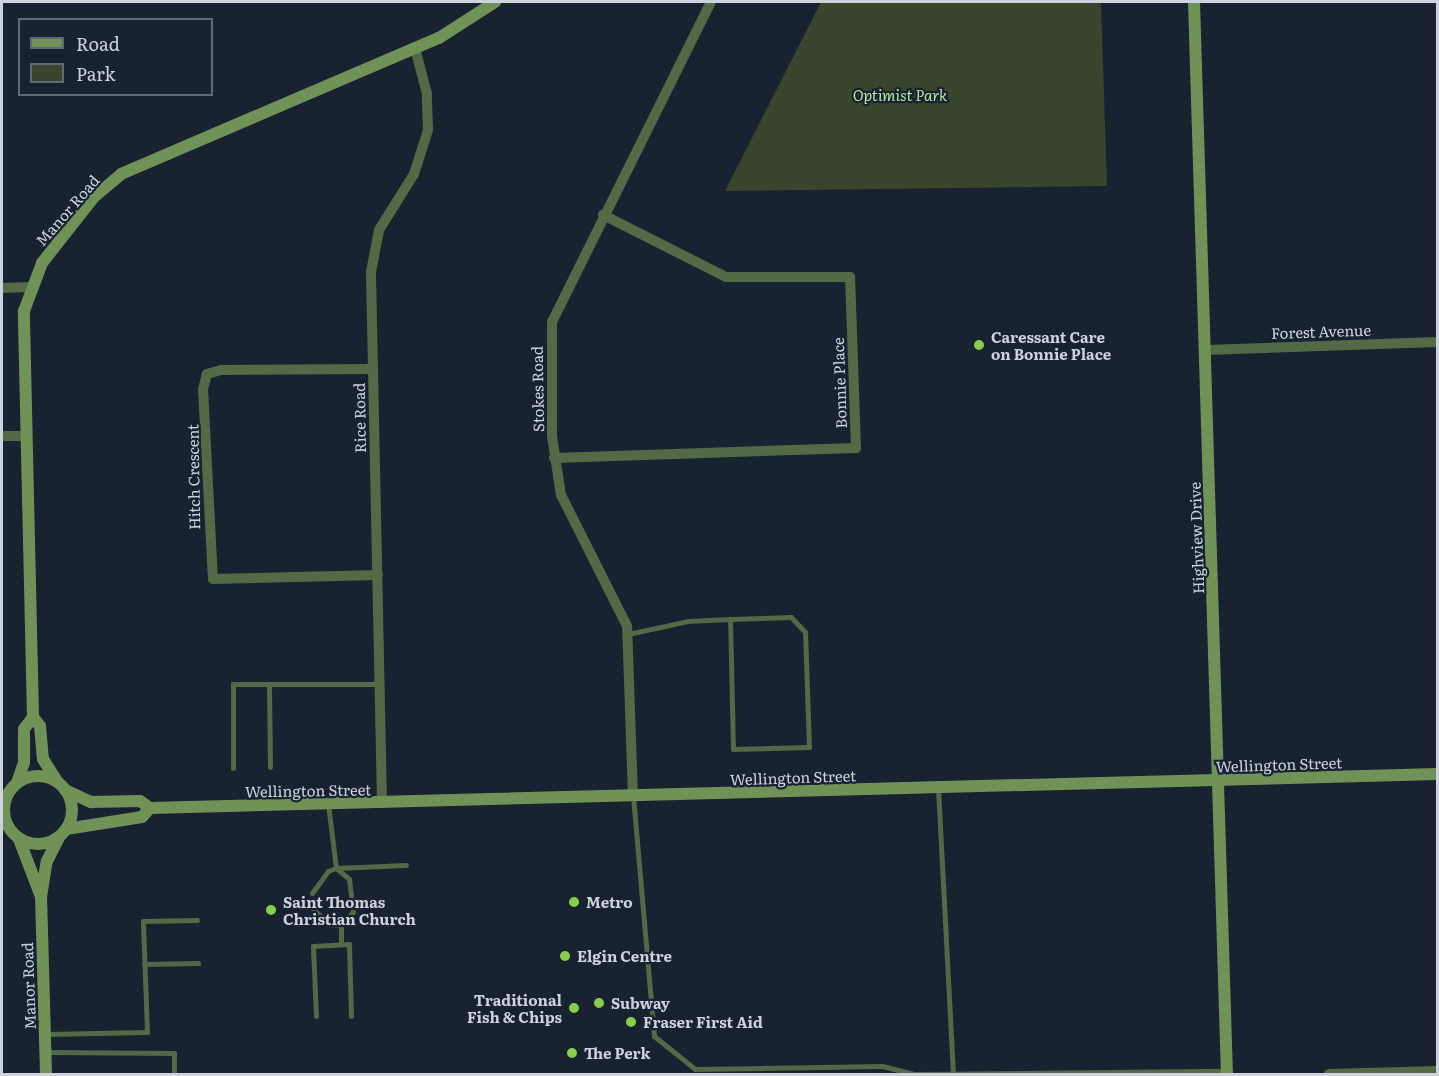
<!DOCTYPE html>
<style>
body{margin:0}
#map{position:relative;width:1439px;height:1076px;overflow:hidden;background:#182231;font-family:Literata,serif}
div>[style]{position:absolute}
.green>*{inset:0;background:#37462d}
.lane>*{height:5px;margin:-2.5px;padding:0 2.5px;transform-origin:2.5px;border-radius:2.5px;background:#546945}
.street>*{height:10px;margin:-5px;padding:0 5px;transform-origin:5px;border-radius:5px;background:#546945}
.secondary>*{height:12px;margin:-6px;padding:0 6px;transform-origin:6px;border-radius:6px;background:#709257}
.secondary>.ring{margin:-6px;padding:0;box-sizing:content-box;background:none;border:12px solid #709257;border-radius:50%}
.dots>*{width:16px;height:16px;translate:-50% -50%;box-sizing:border-box;border:3px solid #182231;border-radius:50%}
span{translate:-50% -50%;white-space:nowrap;text-align:center;line-height:1.15;-webkit-text-stroke:4.5px #182231;paint-order:stroke}
.park-label{font-size:15px;color:#bbe69d;font-style:italic}
.street-label{font-size:15px;color:#ccd3dd}
.poi-label{font-size:15px;color:#ccd3dd;font-weight:700}
.left{translate:0 -50%;text-align:left}
.right{translate:-100% -50%;text-align:right}
.frame{position:absolute;inset:0;border:3px solid #ccd3dd;pointer-events:none}
.legend{position:absolute;left:18px;top:18px;width:195px;height:78px;box-sizing:border-box;background:#182231;border:2px solid #606976;margin:0;padding:8px 10px;list-style:none;font-size:18px;color:#ccd3dd}
.legend li{display:flex;align-items:center;gap:12px;height:30px}
.legend b{width:30px;border:2px solid #606976}
</style>
<div id="map">
<div class="green">
<i style="clip-path:polygon(821px 2px,1101px 2px,1107px 186px,725px 191px)"></i>
</div>
<div class="lane">
<i style="left:628px;top:634px;width:61px;rotate:-12.2deg"></i>
<i style="left:688px;top:621px;width:42px;rotate:-2.7deg"></i>
<i style="left:730px;top:619px;width:61px;rotate:-1.9deg"></i>
<i style="left:791px;top:617px;width:21px;rotate:47deg"></i>
<i style="left:805px;top:632px;width:115px;rotate:88deg"></i>
<i style="left:809px;top:747px;width:76px;rotate:178.5deg"></i>
<i style="left:733px;top:749px;width:130px;rotate:-91.3deg"></i>
<i style="left:270px;top:767px;width:83px;rotate:-90.7deg"></i>
<i style="left:269px;top:684px;width:111px"></i>
<i style="left:233px;top:768px;width:84px;rotate:-90deg"></i>
<i style="left:233px;top:684px;width:36px"></i>
<i style="left:938px;top:788px;width:286px;rotate:87deg"></i>
<i style="left:633px;top:796px;width:241px;rotate:85deg"></i>
<i style="left:654px;top:1036px;width:53px;rotate:38.8deg"></i>
<i style="left:695px;top:1069px;width:187px;rotate:-0.9deg"></i>
<i style="left:882px;top:1066px;width:34px;rotate:14deg"></i>
<i style="left:915px;top:1074px;width:312px;rotate:-0.6deg"></i>
<i style="left:328px;top:804px;width:64px;rotate:82.9deg"></i>
<i style="left:336px;top:868px;width:70px;rotate:-2.5deg"></i>
<i style="left:312px;top:893px;width:27px;rotate:-54deg"></i>
<i style="left:328px;top:871px;width:9px;rotate:-21deg"></i>
<i style="left:336px;top:868px;width:17px;rotate:40deg"></i>
<i style="left:349px;top:879px;width:33px;rotate:83deg"></i>
<i style="left:353px;top:912px;width:18px;rotate:133deg"></i>
<i style="left:312px;top:908px;width:23px;rotate:43deg"></i>
<i style="left:329px;top:924px;width:12px;rotate:5deg"></i>
<i style="left:341px;top:925px;width:19px;rotate:90deg"></i>
<i style="left:144px;top:964px;width:54px;rotate:-1.1deg"></i>
<i style="left:316px;top:1016px;width:70px;rotate:-92.5deg"></i>
<i style="left:313px;top:946px;width:36px;rotate:-3deg"></i>
<i style="left:349px;top:944px;width:72px;rotate:88.4deg"></i>
<i style="left:46px;top:1034px;width:101px;rotate:-1.1deg"></i>
<i style="left:147px;top:1032px;width:111px;rotate:-92.1deg"></i>
<i style="left:143px;top:921px;width:54px;rotate:-1.1deg"></i>
<i style="left:47px;top:1052px;width:127px;rotate:0.5deg"></i>
<i style="left:174px;top:1053px;width:21px;rotate:90deg"></i>
</div>
<div class="street">
<i style="left:2px;top:288px;width:28px;rotate:-2deg"></i>
<i style="left:1206px;top:350px;width:232px;rotate:-2deg"></i>
<i style="left:373px;top:369px;width:152px;rotate:179.6deg"></i>
<i style="left:221px;top:370px;width:15px;rotate:164deg"></i>
<i style="left:207px;top:374px;width:16px;rotate:105deg"></i>
<i style="left:203px;top:389px;width:190px;rotate:87deg"></i>
<i style="left:213px;top:579px;width:165px;rotate:-1.4deg"></i>
<i style="left:2px;top:436px;width:25px"></i>
<i style="left:554px;top:458px;width:302px;rotate:-1.9deg"></i>
<i style="left:856px;top:448px;width:171px;rotate:-92deg"></i>
<i style="left:850px;top:277px;width:124px;rotate:180deg"></i>
<i style="left:726px;top:277px;width:138px;rotate:-153.2deg"></i>
<i style="left:633px;top:796px;width:170px;rotate:-92deg"></i>
<i style="left:627px;top:626px;width:147px;rotate:-116.7deg"></i>
<i style="left:561px;top:495px;width:60px;rotate:-98.7deg"></i>
<i style="left:552px;top:436px;width:114px;rotate:-90deg"></i>
<i style="left:552px;top:322px;width:357px;rotate:-63.6deg"></i>
<i style="left:382px;top:803px;width:531px;rotate:-91.19deg"></i>
<i style="left:371px;top:272px;width:43px;rotate:-79.2deg"></i>
<i style="left:379px;top:230px;width:66px;rotate:-58deg"></i>
<i style="left:414px;top:174px;width:46px;rotate:-72.3deg"></i>
<i style="left:428px;top:130px;width:36px;rotate:-92deg"></i>
<i style="left:427px;top:94px;width:48px;rotate:-104.6deg"></i>
<i style="left:1329px;top:1074px;width:109px;rotate:-1.6deg"></i>
</div>
<div class="secondary">
<i style="left:1194px;top:2px;width:1073px;rotate:88.24deg"></i>
<i style="left:33px;top:717px;width:11px;rotate:52deg"></i>
<i style="left:40px;top:726px;width:33px;rotate:85deg"></i>
<i style="left:43px;top:759px;width:26px;rotate:58deg"></i>
<i class="ring" style="left:4px;top:776px;width:56px;height:56px"></i>
<i style="left:17px;top:783px;width:21px;rotate:-71deg"></i>
<i style="left:24px;top:763px;width:34px;rotate:-90deg"></i>
<i style="left:24px;top:729px;width:15px;rotate:-53deg"></i>
<i style="left:33px;top:717px;width:406px;rotate:-91.3deg"></i>
<i style="left:24px;top:311px;width:51px;rotate:-69.4deg"></i>
<i style="left:42px;top:263px;width:84px;rotate:-51.8deg"></i>
<i style="left:94px;top:197px;width:35px;rotate:-40deg"></i>
<i style="left:121px;top:174px;width:346px;rotate:-23.2deg"></i>
<i style="left:439px;top:38px;width:67px;rotate:-32.7deg"></i>
<i style="left:65px;top:790px;width:29px;rotate:25deg"></i>
<i style="left:91px;top:802px;width:49px;rotate:-1.2deg"></i>
<i style="left:140px;top:801px;width:12px;rotate:35deg"></i>
<i style="left:150px;top:808px;width:1288px;rotate:-1.51deg"></i>
<i style="left:66px;top:829px;width:77px;rotate:-9deg"></i>
<i style="left:142px;top:817px;width:12px;rotate:-48deg"></i>
<i style="left:19px;top:839px;width:62px;rotate:69.2deg"></i>
<i style="left:46px;top:1074px;width:177px;rotate:-91.6deg"></i>
<i style="left:41px;top:897px;width:36px;rotate:-81deg"></i>
<i style="left:47px;top:861px;width:27px;rotate:-63deg"></i>
</div>
<div class="dots">
<i style="left:979px;top:345px;background:#87cf4a"></i>
<i style="left:574px;top:902px;background:#87cf4a"></i>
<i style="left:271px;top:910px;background:#87cf4a"></i>
<i style="left:565px;top:956px;background:#87cf4a"></i>
<i style="left:599px;top:1003px;background:#87cf4a"></i>
<i style="left:574px;top:1008px;background:#87cf4a"></i>
<i style="left:631px;top:1022px;background:#87cf4a"></i>
<i style="left:572px;top:1053px;background:#87cf4a"></i>
</div>
<div class="park-label">
<span style="left:900px;top:95px">Optimist Park</span>
</div>
<div class="street-label">
<span style="left:67px;top:210px;rotate:-49deg">Manor Road</span>
<span style="left:1321px;top:331px;rotate:-2deg">Forest Avenue</span>
<span style="left:839px;top:383px;rotate:-92deg">Bonnie Place</span>
<span style="left:537px;top:389px;rotate:-91deg">Stokes Road</span>
<span style="left:359px;top:418px;rotate:-91deg">Rice Road</span>
<span style="left:193px;top:477px;rotate:-91deg">Hitch Crescent</span>
<span style="left:1196px;top:538px;rotate:-92deg">Highview Drive</span>
<span style="left:1279px;top:764px;rotate:-2deg">Wellington Street</span>
<span style="left:793px;top:777px;rotate:-2deg">Wellington Street</span>
<span style="left:308px;top:790px;rotate:-1deg">Wellington Street</span>
<span style="left:28px;top:986px;rotate:-92deg">Manor Road</span>
</div>
<div class="poi-label">
<span class="left" style="left:991px;top:345px">Caressant Care<br>on Bonnie Place</span>
<span class="left" style="left:283px;top:910px">Saint Thomas<br>Christian Church</span>
<span class="left" style="left:586px;top:902px">Metro</span>
<span class="left" style="left:577px;top:956px">Elgin Centre</span>
<span class="right" style="left:562px;top:1008px">Traditional<br>Fish &amp; Chips</span>
<span class="left" style="left:611px;top:1003px">Subway</span>
<span class="left" style="left:643px;top:1022px">Fraser First Aid</span>
<span class="left" style="left:584px;top:1053px">The Perk</span>
</div>
<div class="frame"></div>
<ul class="legend">
<li><b style="height:8px;background:#709257"></b>Road</li>
<li><b style="height:16px;background:#37462d"></b>Park</li>
</ul>
</div>
